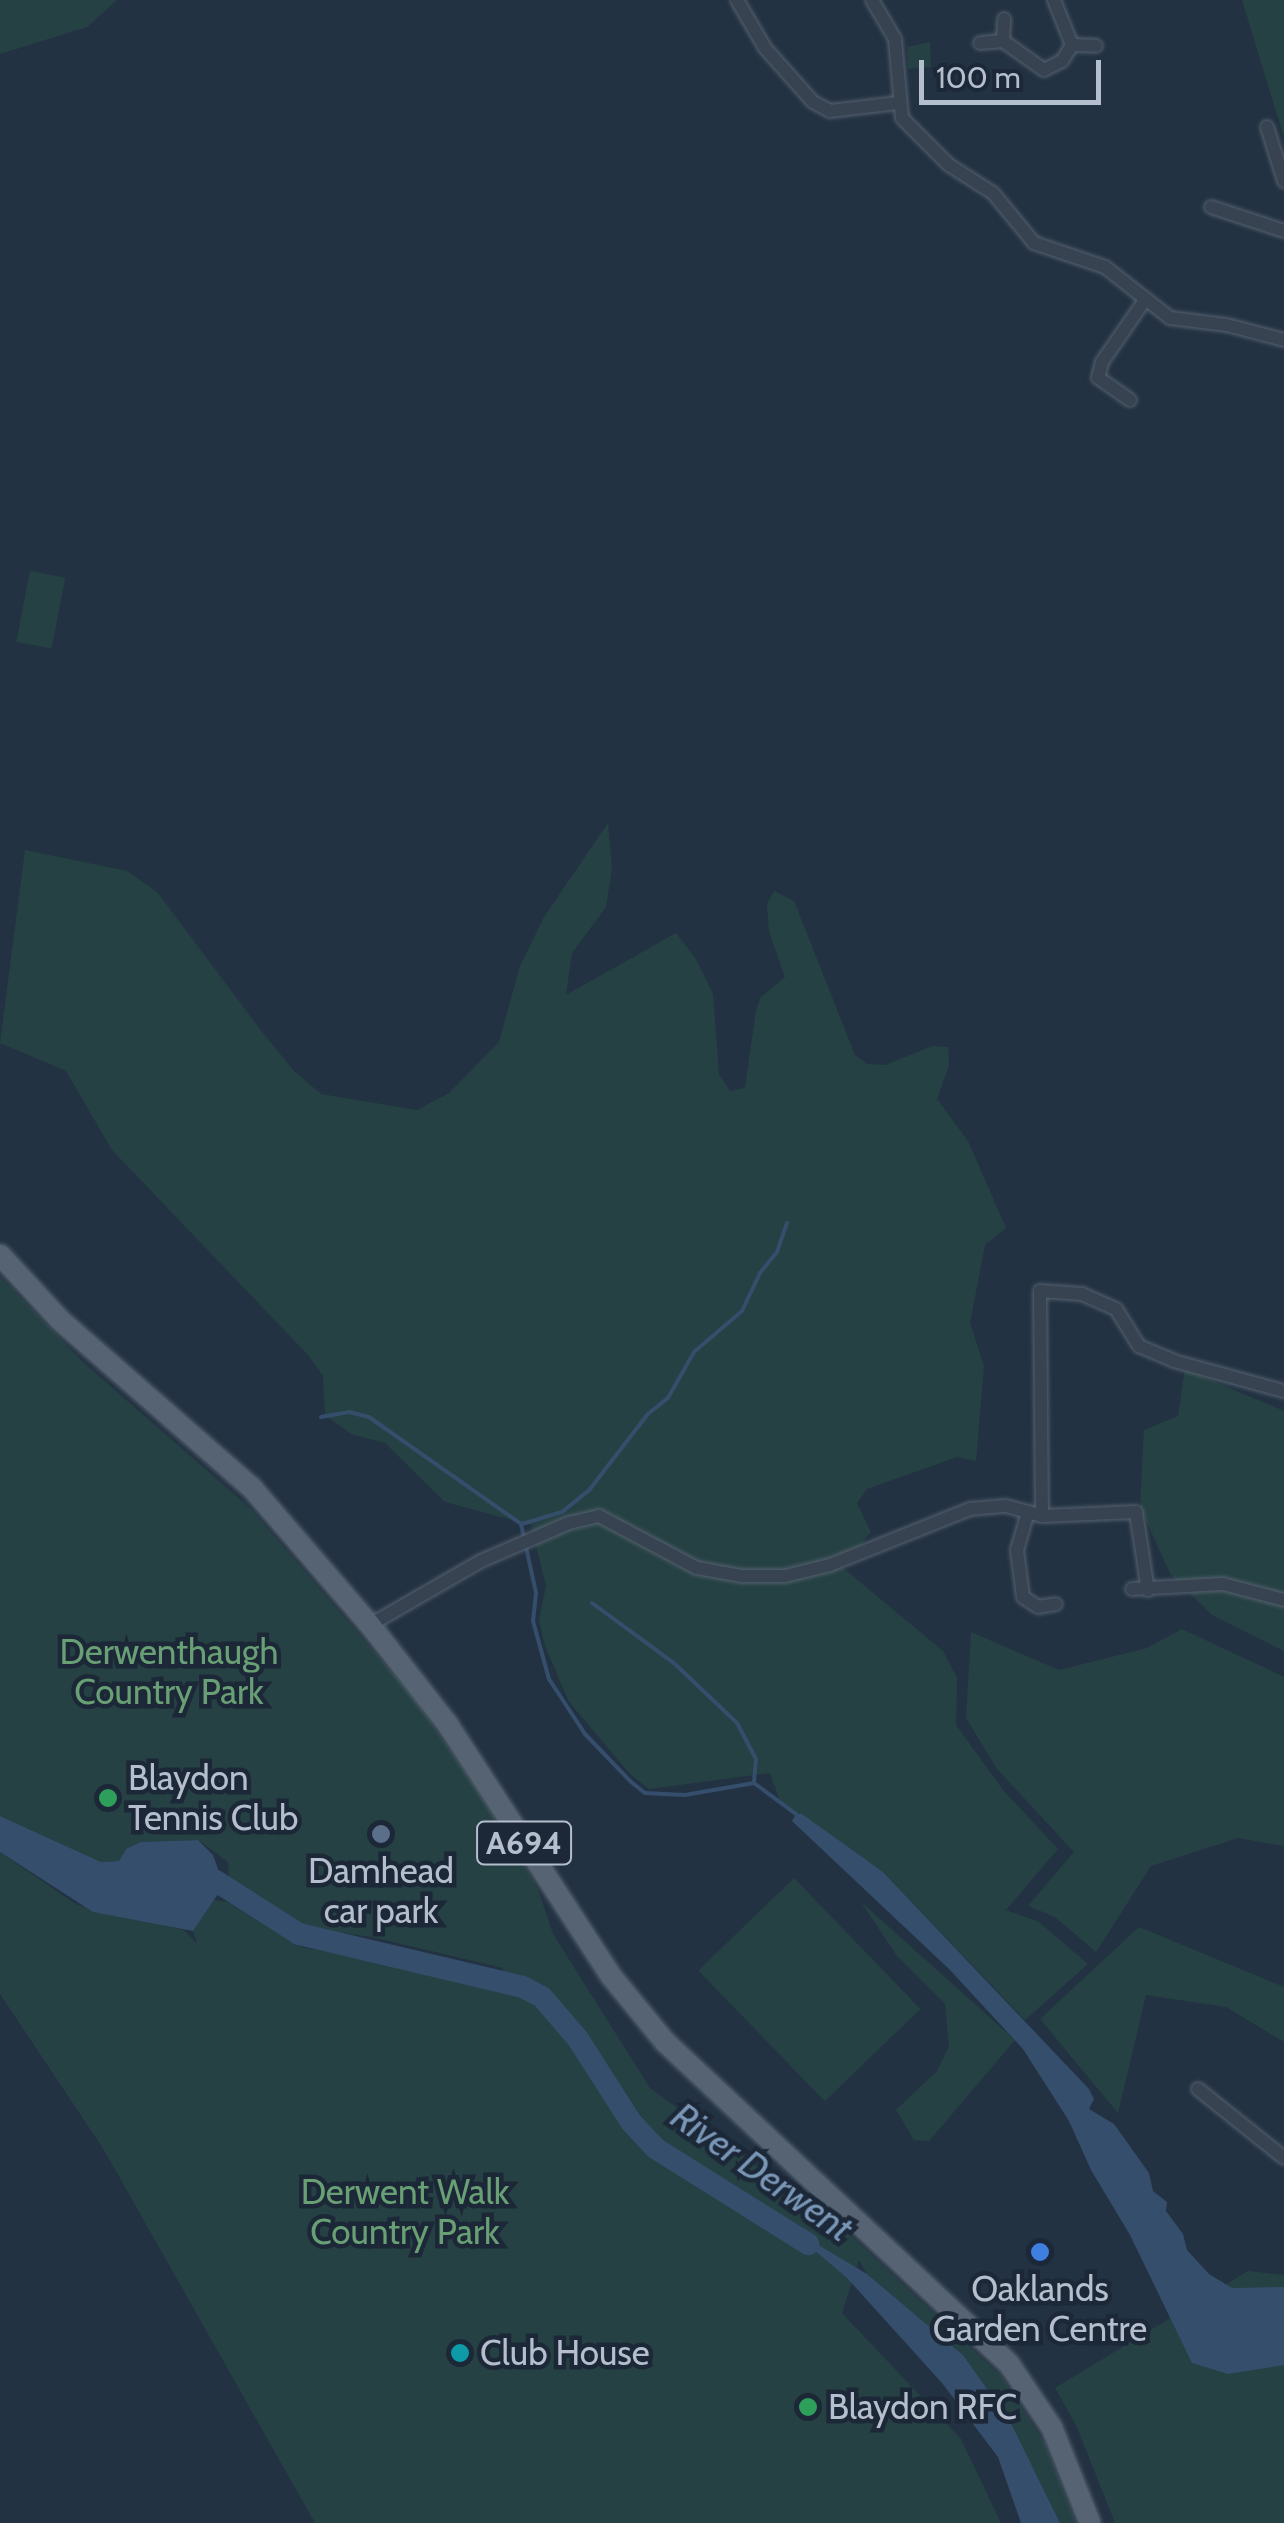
<!DOCTYPE html>
<style>
body{margin:0}
#map{position:relative;width:1284px;height:2523px;overflow:hidden;background:#233242;font-family:Cabin,sans-serif}
div>[style]{position:absolute}
.green>*{inset:0;background:#254143;transform-origin:0 0}
.water>*{inset:0;background:#354e6b}
.stream>*{height:4px;margin:-2px;padding:0 2px;transform-origin:2px;border-radius:2px;background:#354e6b}
.river>*{height:22px;margin:-11px;padding:0 11px;transform-origin:11px;border-radius:11px;background:#354e6b}
.roads{filter:drop-shadow(0 0 2px #55616f) drop-shadow(0 0 2px #55616f)}
.street>*{height:12px;margin:-6px;padding:0 6px;transform-origin:6px;border-radius:6px;background:#384352}
.primary>*{height:20px;margin:-10px;padding:0 10px;transform-origin:10px;border-radius:10px;background:#566372}
.dots>*{width:28px;height:28px;translate:-50% -50%;box-sizing:border-box;border:5px solid #1c2837;border-radius:50%}
span{translate:-50% -50%;white-space:nowrap;text-align:center;line-height:1.15;-webkit-text-stroke:9px #1c2837;paint-order:stroke}
.shield-label span{padding:2px 8px;background:#1c2837;border:2px solid;border-radius:8px;-webkit-text-stroke-width:0}
.shield-label{font-size:32px;color:#b4becc;font-weight:700}
.park-label{font-size:35px;color:#699f74}
.poi-label{font-size:35px;color:#b4becc}
.left{translate:0 -50%;text-align:left}
.water-label{font-size:38px;color:#7996b6;font-style:italic}
.scale{position:absolute;left:919px;top:60px;width:182px;height:45px;box-sizing:border-box;border:5px solid #b4becc;border-top:0;padding-left:12px;font-size:30px;line-height:35px;white-space:nowrap;color:#b4becc;-webkit-text-stroke:8px #1c2837;paint-order:stroke}
</style>
<div id="map">
<div class="green">
<i style="clip-path:polygon(0 0,117px 0,87px 27px,0 54px)"></i>
<i style="clip-path:polygon(1242px 0,1284px 0,1284px 138px)"></i>
<i style="clip-path:polygon(930px 42px,931px 67px,908px 69px,907px 47px)"></i>
<i style="left:30px;top:571px;width:36px;height:72px;rotate:11deg"></i>
<i style="clip-path:polygon(608px 823px,612px 869px,606px 907px,572px 953px,566px 995px,676px 933px,696px 959px,713px 994px,719px 1074px,730px 1091px,745px 1088px,756px 1010px,761px 997px,785px 977px,769px 932px,767px 904px,774px 891px,794px 901px,855px 1055px,867px 1064px,885px 1065px,933px 1046px,948px 1047px,949px 1066px,937px 1099px,968px 1141px,1006px 1228px,985px 1245px,970px 1323px,984px 1366px,976px 1461px,957px 1457px,867px 1489px,857px 1503px,871px 1532px,842px 1567px,943px 1651px,957px 1678px,956px 1725px,1003px 1790px,1058px 1849px,1006px 1910px,1039px 1922px,1088px 1964px,1025px 2020px,883px 1872px,780px 1802px,770px 1773px,649px 1789px,630px 1774px,569px 1702px,545px 1646px,539px 1620px,546px 1586px,531px 1525px,445px 1502px,385px 1443px,351px 1434px,325px 1415px,323px 1376px,309px 1356px,112px 1150px,66px 1071px,0 1043px,25px 850px,127px 871px,157px 892px,262px 1032px,294px 1071px,321px 1094px,417px 1110px,449px 1093px,499px 1042px,520px 966px,544px 917px)"></i>
<i style="clip-path:polygon(0 1276px,84px 1363px,249px 1507px,415px 1699px,491px 1810px,538px 1889px,553px 1934px,650px 2088px,847px 2232px,1002px 2377px,1044px 2442px,1076px 2523px,1060px 2523px,1010px 2421px,963px 2355px,867px 2274px,859px 2260px,842px 2313px,961px 2439px,1001px 2523px,315px 2523px,104px 2150px,0 1994px,0 1852px,77px 1905px,184px 1930px,197px 1944px,193px 1931px,214px 1900px,227px 1902px,301px 1947px,419px 1969px,497px 1991px,503px 1968px,372px 1937px,304px 1928px,230px 1891px,228px 1862px,198px 1840px,140px 1842px,126px 1849px,119px 1861px,101px 1862px,0 1816px)"></i>
<i style="clip-path:polygon(1185px 1369px,1284px 1411px,1284px 1651px,1212px 1615px,1171px 1575px,1140px 1508px,1144px 1430px,1178px 1416px)"></i>
<i style="clip-path:polygon(1182px 1629px,1284px 1677px,1284px 1846px,1238px 1838px,1151px 1866px,1096px 1952px,1055px 1917px,1028px 1906px,1074px 1852px,997px 1769px,966px 1718px,971px 1632px,1059px 1670px,1147px 1648px)"></i>
<i style="left:794px;top:1878px;width:182px;height:133px;rotate:46deg"></i>
<i style="clip-path:polygon(861px 1902px,1015px 2040px,929px 2141px,914px 2140px,896px 2110px,937px 2071px,949px 2046px,945px 2004px,897px 1956px)"></i>
<i style="clip-path:polygon(1139px 1927px,1284px 1987px,1284px 2042px,1226px 2007px,1146px 1995px,1118px 2113px,1040px 2019px)"></i>
<i style="clip-path:polygon(1248px 2271px,1284px 2275px,1284px 2523px,1115px 2523px,1076px 2425px,1055px 2388px)"></i>
</div>
<div class="water">
<i style="clip-path:polygon(796px 1814px,802px 1814px,883px 1872px,1089px 2089px,1094px 2099px,1089px 2109px,1114px 2124px,1149px 2173px,1153px 2191px,1167px 2202px,1166px 2211px,1183px 2234px,1187px 2250px,1209px 2274px,1232px 2288px,1284px 2287px,1284px 2365px,1228px 2374px,1192px 2363px,1130px 2235px,1091px 2170px,1069px 2121px,1023px 2049px,950px 1970px,792px 1821px)"></i>
<i style="clip-path:polygon(0 1816px,101px 1862px,119px 1861px,126px 1849px,140px 1842px,198px 1840px,213px 1855px,226px 1892px,218px 1894px,193px 1931px,93px 1912px,0 1852px)"></i>
<i style="clip-path:polygon(785px 2225px,867px 2274px,963px 2355px,1010px 2421px,1060px 2523px,1021px 2523px,998px 2457px,942px 2383px,847px 2278px)"></i>
</div>
<div class="stream">
<i style="left:321px;top:1417px;width:28px;rotate:-10deg"></i>
<i style="left:349px;top:1412px;width:21px;rotate:14deg"></i>
<i style="left:369px;top:1417px;width:186px;rotate:35.1deg"></i>
<i style="left:521px;top:1524px;width:71px;rotate:77.7deg"></i>
<i style="left:536px;top:1593px;width:28px;rotate:96deg"></i>
<i style="left:533px;top:1621px;width:60px;rotate:74.6deg"></i>
<i style="left:549px;top:1679px;width:66px;rotate:56.8deg"></i>
<i style="left:585px;top:1734px;width:65px;rotate:46.2deg"></i>
<i style="left:630px;top:1781px;width:19px;rotate:39deg"></i>
<i style="left:645px;top:1793px;width:40px;rotate:2.9deg"></i>
<i style="left:685px;top:1795px;width:70px;rotate:-9.9deg"></i>
<i style="left:754px;top:1783px;width:52px;rotate:36.4deg"></i>
<i style="left:522px;top:1524px;width:42px;rotate:-16.7deg"></i>
<i style="left:562px;top:1512px;width:36px;rotate:-39deg"></i>
<i style="left:590px;top:1489px;width:95px;rotate:-52.3deg"></i>
<i style="left:648px;top:1414px;width:26px;rotate:-39deg"></i>
<i style="left:668px;top:1398px;width:53px;rotate:-60.5deg"></i>
<i style="left:694px;top:1352px;width:63px;rotate:-40.5deg"></i>
<i style="left:742px;top:1311px;width:42px;rotate:-64.7deg"></i>
<i style="left:760px;top:1273px;width:27px;rotate:-51deg"></i>
<i style="left:777px;top:1252px;width:31px;rotate:-71deg"></i>
<i style="left:592px;top:1603px;width:103px;rotate:36.3deg"></i>
<i style="left:675px;top:1664px;width:86px;rotate:43.6deg"></i>
<i style="left:737px;top:1723px;width:41px;rotate:62.2deg"></i>
<i style="left:756px;top:1759px;width:24px;rotate:95deg"></i>
</div>
<div class="river">
<i style="left:200px;top:1880px;width:16px;rotate:4deg"></i>
<i style="left:216px;top:1881px;width:98px;rotate:32.6deg"></i>
<i style="left:299px;top:1934px;width:230px;rotate:13.3deg"></i>
<i style="left:523px;top:1987px;width:21px;rotate:28deg"></i>
<i style="left:542px;top:1997px;width:55px;rotate:49.4deg"></i>
<i style="left:578px;top:2039px;width:98px;rotate:57.4deg"></i>
<i style="left:631px;top:2122px;width:35px;rotate:47deg"></i>
<i style="left:655px;top:2148px;width:181px;rotate:32.1deg"></i>
</div>
<div class="roads">
<div class="street">
<i style="left:737px;top:0;width:56px;rotate:59.7deg"></i>
<i style="left:765px;top:48px;width:72px;rotate:48.4deg"></i>
<i style="left:813px;top:102px;width:19px;rotate:28deg"></i>
<i style="left:830px;top:111px;width:68px;rotate:-6.7deg"></i>
<i style="left:872px;top:0;width:45px;rotate:59.5deg"></i>
<i style="left:895px;top:39px;width:79px;rotate:84.9deg"></i>
<i style="left:902px;top:118px;width:66px;rotate:45deg"></i>
<i style="left:949px;top:165px;width:52px;rotate:32.5deg"></i>
<i style="left:993px;top:193px;width:65px;rotate:50.6deg"></i>
<i style="left:1034px;top:243px;width:75px;rotate:18.7deg"></i>
<i style="left:1105px;top:267px;width:83px;rotate:38.1deg"></i>
<i style="left:1170px;top:318px;width:57px;rotate:7deg"></i>
<i style="left:1227px;top:325px;width:59px;rotate:14.7deg"></i>
<i style="left:1054px;top:0;width:48px;rotate:68.2deg"></i>
<i style="left:1072px;top:45px;width:24px;rotate:2deg"></i>
<i style="left:1003px;top:41px;width:50px;rotate:35.3deg"></i>
<i style="left:1044px;top:70px;width:20px;rotate:-27deg"></i>
<i style="left:1062px;top:61px;width:19px;rotate:-58deg"></i>
<i style="left:980px;top:43px;width:23px;rotate:-5deg"></i>
<i style="left:1003px;top:41px;width:22px;rotate:-87deg"></i>
<i style="left:1267px;top:127px;width:57px;rotate:72.5deg"></i>
<i style="left:1211px;top:207px;width:77px;rotate:18.2deg"></i>
<i style="left:1130px;top:400px;width:39px;rotate:-145deg"></i>
<i style="left:1098px;top:378px;width:16px;rotate:-76deg"></i>
<i style="left:1102px;top:362px;width:75px;rotate:-55.3deg"></i>
<i style="left:1028px;top:1512px;width:15px;rotate:16deg"></i>
<i style="left:1042px;top:1516px;width:225px;rotate:-90.5deg"></i>
<i style="left:1040px;top:1291px;width:42px;rotate:4.1deg"></i>
<i style="left:1082px;top:1294px;width:37px;rotate:24deg"></i>
<i style="left:1116px;top:1309px;width:44px;rotate:58.1deg"></i>
<i style="left:1139px;top:1346px;width:38px;rotate:23deg"></i>
<i style="left:1174px;top:1361px;width:114px;rotate:15.3deg"></i>
<i style="left:1042px;top:1516px;width:94px;rotate:-2.4deg"></i>
<i style="left:1136px;top:1512px;width:79px;rotate:81.3deg"></i>
<i style="left:1132px;top:1589px;width:91px;rotate:-3.1deg"></i>
<i style="left:1223px;top:1584px;width:63px;rotate:14.7deg"></i>
<i style="left:370px;top:1625px;width:128px;rotate:-30deg"></i>
<i style="left:481px;top:1561px;width:96px;rotate:-23.4deg"></i>
<i style="left:569px;top:1523px;width:31px;rotate:-13deg"></i>
<i style="left:599px;top:1516px;width:111px;rotate:28deg"></i>
<i style="left:697px;top:1568px;width:46px;rotate:10.1deg"></i>
<i style="left:742px;top:1576px;width:43px"></i>
<i style="left:785px;top:1576px;width:46px;rotate:-13.7deg"></i>
<i style="left:830px;top:1565px;width:151px;rotate:-21.8deg"></i>
<i style="left:970px;top:1509px;width:36px;rotate:-5deg"></i>
<i style="left:1006px;top:1506px;width:23px;rotate:15deg"></i>
<i style="left:1028px;top:1512px;width:40px;rotate:106deg"></i>
<i style="left:1017px;top:1550px;width:47px;rotate:82.7deg"></i>
<i style="left:1023px;top:1597px;width:18px;rotate:34deg"></i>
<i style="left:1038px;top:1607px;width:18px;rotate:-9deg"></i>
<i style="left:1198px;top:2089px;width:110px;rotate:38.7deg"></i>
</div>
<div class="primary">
<i style="left:0;top:1255px;width:88px;rotate:47.3deg"></i>
<i style="left:60px;top:1320px;width:255px;rotate:41.2deg"></i>
<i style="left:252px;top:1488px;width:181px;rotate:49.3deg"></i>
<i style="left:370px;top:1625px;width:127px;rotate:52deg"></i>
<i style="left:448px;top:1725px;width:299px;rotate:57deg"></i>
<i style="left:611px;top:1976px;width:85px;rotate:50.7deg"></i>
<i style="left:665px;top:2042px;width:471px;rotate:43.1deg"></i>
<i style="left:1009px;top:2364px;width:77px;rotate:56.1deg"></i>
<i style="left:1052px;top:2428px;width:102px;rotate:68.2deg"></i>
</div>
</div>
<div class="dots">
<i style="left:108px;top:1798px;background:#2e9e5b"></i>
<i style="left:381px;top:1834px;background:#5c6f8a"></i>
<i style="left:1040px;top:2252px;background:#3f7fe0"></i>
<i style="left:460px;top:2353px;background:#0f9aa8"></i>
<i style="left:808px;top:2407px;background:#2e9e5b"></i>
</div>
<div class="shield-label">
<span style="left:524px;top:1843px">A694</span>
</div>
<div class="park-label">
<span style="left:169px;top:1672px">Derwenthaugh<br>Country Park</span>
<span style="left:405px;top:2212px">Derwent Walk<br>Country Park</span>
</div>
<div class="poi-label">
<span class="left" style="left:128px;top:1798px">Blaydon<br>Tennis Club</span>
<span style="left:381px;top:1891px">Damhead<br>car park</span>
<span style="left:1040px;top:2309px">Oaklands<br>Garden Centre</span>
<span class="left" style="left:480px;top:2353px">Club House</span>
<span class="left" style="left:828px;top:2407px">Blaydon RFC</span>
</div>
<div class="water-label">
<span style="left:762px;top:2172px;rotate:35deg">River Derwent</span>
</div>
<div class="scale">100 m</div>
</div>
